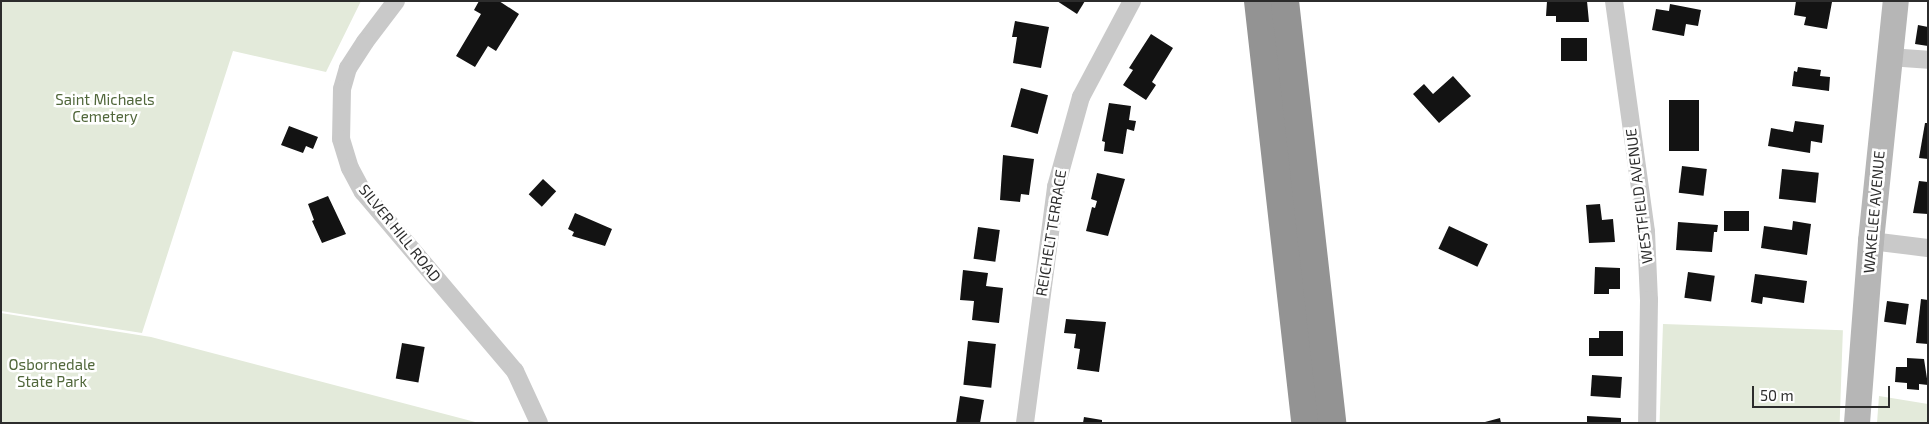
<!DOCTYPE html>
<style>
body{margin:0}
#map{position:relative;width:1929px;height:424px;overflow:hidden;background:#fff;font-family:"Exo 2",sans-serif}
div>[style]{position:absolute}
.green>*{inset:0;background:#e3eada;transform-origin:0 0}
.building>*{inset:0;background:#131313;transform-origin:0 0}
.street>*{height:18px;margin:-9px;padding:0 9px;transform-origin:9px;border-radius:9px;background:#c9c9c9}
.secondary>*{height:26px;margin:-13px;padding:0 13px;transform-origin:13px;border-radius:13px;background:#b6b6b6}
.highway>*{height:28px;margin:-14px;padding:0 14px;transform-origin:14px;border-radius:14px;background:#939393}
span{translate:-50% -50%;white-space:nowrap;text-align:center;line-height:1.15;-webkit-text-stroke:5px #fff;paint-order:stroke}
.park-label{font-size:15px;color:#51673b}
.street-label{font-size:15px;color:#2c2c2c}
.frame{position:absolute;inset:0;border:2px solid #2c2c2c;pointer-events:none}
.scale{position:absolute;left:1752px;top:386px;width:138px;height:22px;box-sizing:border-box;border:2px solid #2c2c2c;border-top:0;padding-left:6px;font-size:15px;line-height:18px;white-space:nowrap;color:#2c2c2c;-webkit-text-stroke:4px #fff;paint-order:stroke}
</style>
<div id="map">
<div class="green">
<i style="clip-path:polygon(1px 1px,361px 1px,326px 72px,233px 51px,142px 333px,1px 311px)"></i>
<i style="clip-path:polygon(1px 313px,151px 337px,479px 423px,1px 423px)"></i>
<i style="left:1663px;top:324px;width:180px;height:99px;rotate:2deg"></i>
<i style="clip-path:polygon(1879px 396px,1928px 404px,1928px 423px,1877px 423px)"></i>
</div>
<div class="building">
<i style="clip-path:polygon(479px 1px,499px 1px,519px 14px,496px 51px,488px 46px,475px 67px,456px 56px,481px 14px,474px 10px)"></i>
<i style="clip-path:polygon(1057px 1px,1085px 1px,1077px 14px)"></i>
<i style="clip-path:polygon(1547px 1px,1587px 1px,1589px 22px,1556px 22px,1556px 16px,1546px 16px)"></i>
<i style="clip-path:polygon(1796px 1px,1832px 2px,1827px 29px,1804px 25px,1806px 17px,1794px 15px)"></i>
<i style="clip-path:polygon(1670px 4px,1701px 10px,1698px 26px,1686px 24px,1684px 36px,1652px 30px,1656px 9px,1669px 11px)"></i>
<i style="clip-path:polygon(1015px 21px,1049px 27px,1041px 68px,1013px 63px,1017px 37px,1012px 37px)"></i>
<i style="clip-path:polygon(1918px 25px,1928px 27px,1928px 46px,1915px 44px)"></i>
<i style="clip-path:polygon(1151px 34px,1173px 48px,1152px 82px,1156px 85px,1146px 100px,1123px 85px,1133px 70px,1129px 68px)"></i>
<i style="left:1561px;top:38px;width:26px;height:23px"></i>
<i style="clip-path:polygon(1798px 67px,1821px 70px,1820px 76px,1830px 77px,1829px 91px,1792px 86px,1794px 71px,1797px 72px)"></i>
<i style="clip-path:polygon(1453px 76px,1471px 96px,1439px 123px,1413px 94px,1424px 84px,1433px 94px)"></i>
<i style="left:1021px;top:88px;width:28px;height:40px;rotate:15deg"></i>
<i style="left:1669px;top:100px;width:30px;height:51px"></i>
<i style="clip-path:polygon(1109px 103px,1131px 106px,1129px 120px,1136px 121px,1134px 131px,1127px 129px,1123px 154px,1104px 151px,1105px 142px,1102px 141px)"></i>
<i style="clip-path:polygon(1795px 121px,1824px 125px,1822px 143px,1811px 141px,1810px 153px,1768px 146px,1771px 128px,1793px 132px)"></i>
<i style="clip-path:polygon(1925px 123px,1928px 123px,1928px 159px,1919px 158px)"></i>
<i style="clip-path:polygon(289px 126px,318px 137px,313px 149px,306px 146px,303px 153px,281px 145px)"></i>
<i style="clip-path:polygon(1003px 155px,1034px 159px,1029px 195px,1021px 194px,1020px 202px,1000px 200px)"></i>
<i style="left:1682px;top:166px;width:25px;height:27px;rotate:7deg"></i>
<i style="left:1782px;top:169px;width:37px;height:30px;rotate:6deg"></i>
<i style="clip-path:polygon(1097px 173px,1125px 179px,1108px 236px,1086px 231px,1092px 207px,1095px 208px,1097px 201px,1091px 199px)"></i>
<i style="left:543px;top:179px;width:18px;height:21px;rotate:43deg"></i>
<i style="clip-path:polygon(1919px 181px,1928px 182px,1928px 214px,1913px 213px)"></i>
<i style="clip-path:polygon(328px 196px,346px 234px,322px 243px,312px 221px,314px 220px,308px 204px)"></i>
<i style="clip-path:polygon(1600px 204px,1602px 220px,1613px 219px,1615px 242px,1589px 243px,1586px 205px)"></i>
<i style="left:1724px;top:211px;width:25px;height:20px"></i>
<i style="clip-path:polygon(575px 213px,612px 229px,605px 246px,572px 236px,574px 232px,568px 229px)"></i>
<i style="clip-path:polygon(1793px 221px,1811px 224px,1807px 255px,1761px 248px,1764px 226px,1792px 230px)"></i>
<i style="clip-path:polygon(1678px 222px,1718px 225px,1717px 232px,1714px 232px,1712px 252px,1676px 250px)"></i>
<i style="left:1449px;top:226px;width:43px;height:25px;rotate:25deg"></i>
<i style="left:978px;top:227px;width:22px;height:32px;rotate:8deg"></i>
<i style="clip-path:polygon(1595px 267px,1620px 268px,1620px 289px,1609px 289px,1609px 294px,1594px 294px)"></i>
<i style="clip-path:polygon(963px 270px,988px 273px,986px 286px,1003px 288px,999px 323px,972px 320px,974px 301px,960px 300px)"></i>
<i style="left:1688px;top:272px;width:27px;height:26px;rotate:8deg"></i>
<i style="clip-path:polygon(1755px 274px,1807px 281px,1804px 303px,1763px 297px,1762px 304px,1751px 302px)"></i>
<i style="clip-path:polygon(1921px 299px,1928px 300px,1928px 344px,1916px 343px)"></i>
<i style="left:1887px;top:301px;width:22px;height:21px;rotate:8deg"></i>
<i style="clip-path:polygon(1066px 319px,1106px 322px,1099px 372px,1077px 369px,1080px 349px,1074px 348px,1076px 334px,1064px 333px)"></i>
<i style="clip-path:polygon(1599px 331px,1623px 331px,1623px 356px,1589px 356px,1589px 338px,1599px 338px)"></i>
<i style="left:968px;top:341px;width:28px;height:44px;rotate:6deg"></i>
<i style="left:402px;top:343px;width:23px;height:36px;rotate:10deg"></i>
<i style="clip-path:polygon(1907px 358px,1924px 359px,1928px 385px,1919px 384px,1919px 390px,1907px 389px,1907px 383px,1895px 382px,1896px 367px,1907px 367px)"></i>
<i style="left:1592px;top:375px;width:30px;height:21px;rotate:4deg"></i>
<i style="clip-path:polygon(960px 396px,984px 400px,980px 423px,956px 423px)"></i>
<i style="clip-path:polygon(1587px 416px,1621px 418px,1621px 423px,1587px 423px)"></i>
<i style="clip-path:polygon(1084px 417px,1102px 420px,1102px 423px,1083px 423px)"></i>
<i style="clip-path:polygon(1500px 418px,1501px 423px,1485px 423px,1485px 422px)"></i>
</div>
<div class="street">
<i style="left:396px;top:1px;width:51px;rotate:127.1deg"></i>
<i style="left:365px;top:42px;width:31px;rotate:123deg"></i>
<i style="left:348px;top:68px;width:22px;rotate:106deg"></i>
<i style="left:342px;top:89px;width:50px;rotate:91.1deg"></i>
<i style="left:341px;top:139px;width:30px;rotate:73deg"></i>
<i style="left:350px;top:168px;width:27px;rotate:62deg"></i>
<i style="left:363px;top:192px;width:235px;rotate:49.7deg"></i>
<i style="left:515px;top:371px;width:57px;rotate:65.2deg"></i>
<i style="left:1614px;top:1px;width:233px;rotate:82.1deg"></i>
<i style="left:1646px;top:232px;width:68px;rotate:87.5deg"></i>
<i style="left:1649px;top:300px;width:123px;rotate:90.9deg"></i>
<i style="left:1889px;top:57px;width:39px;rotate:4deg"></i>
<i style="left:1871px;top:241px;width:57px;rotate:7deg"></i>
<i style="left:1025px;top:423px;width:238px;rotate:-82.5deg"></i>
<i style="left:1056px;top:187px;width:93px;rotate:-74.5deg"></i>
<i style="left:1081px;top:97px;width:109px;rotate:-62deg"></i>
</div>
<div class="secondary">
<i style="left:1857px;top:423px;width:183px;rotate:-85.6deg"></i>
<i style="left:1871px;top:241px;width:241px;rotate:-84.1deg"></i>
</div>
<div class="highway">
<i style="left:1258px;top:1px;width:425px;rotate:83.6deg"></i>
<i style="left:1285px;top:1px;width:425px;rotate:83.6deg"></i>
</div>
<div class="park-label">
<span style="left:105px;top:108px">Saint Michaels<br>Cemetery</span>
<span style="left:52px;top:373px">Osbornedale<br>State Park</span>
</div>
<div class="street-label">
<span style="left:1639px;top:196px;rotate:-97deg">WESTFIELD AVENUE</span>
<span style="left:1874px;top:212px;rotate:-85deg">WAKELEE AVENUE</span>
<span style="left:400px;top:233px;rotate:51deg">SILVER HILL ROAD</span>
<span style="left:1051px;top:233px;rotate:-81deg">REICHELT TERRACE</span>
</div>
<div class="frame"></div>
<div class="scale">50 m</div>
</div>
